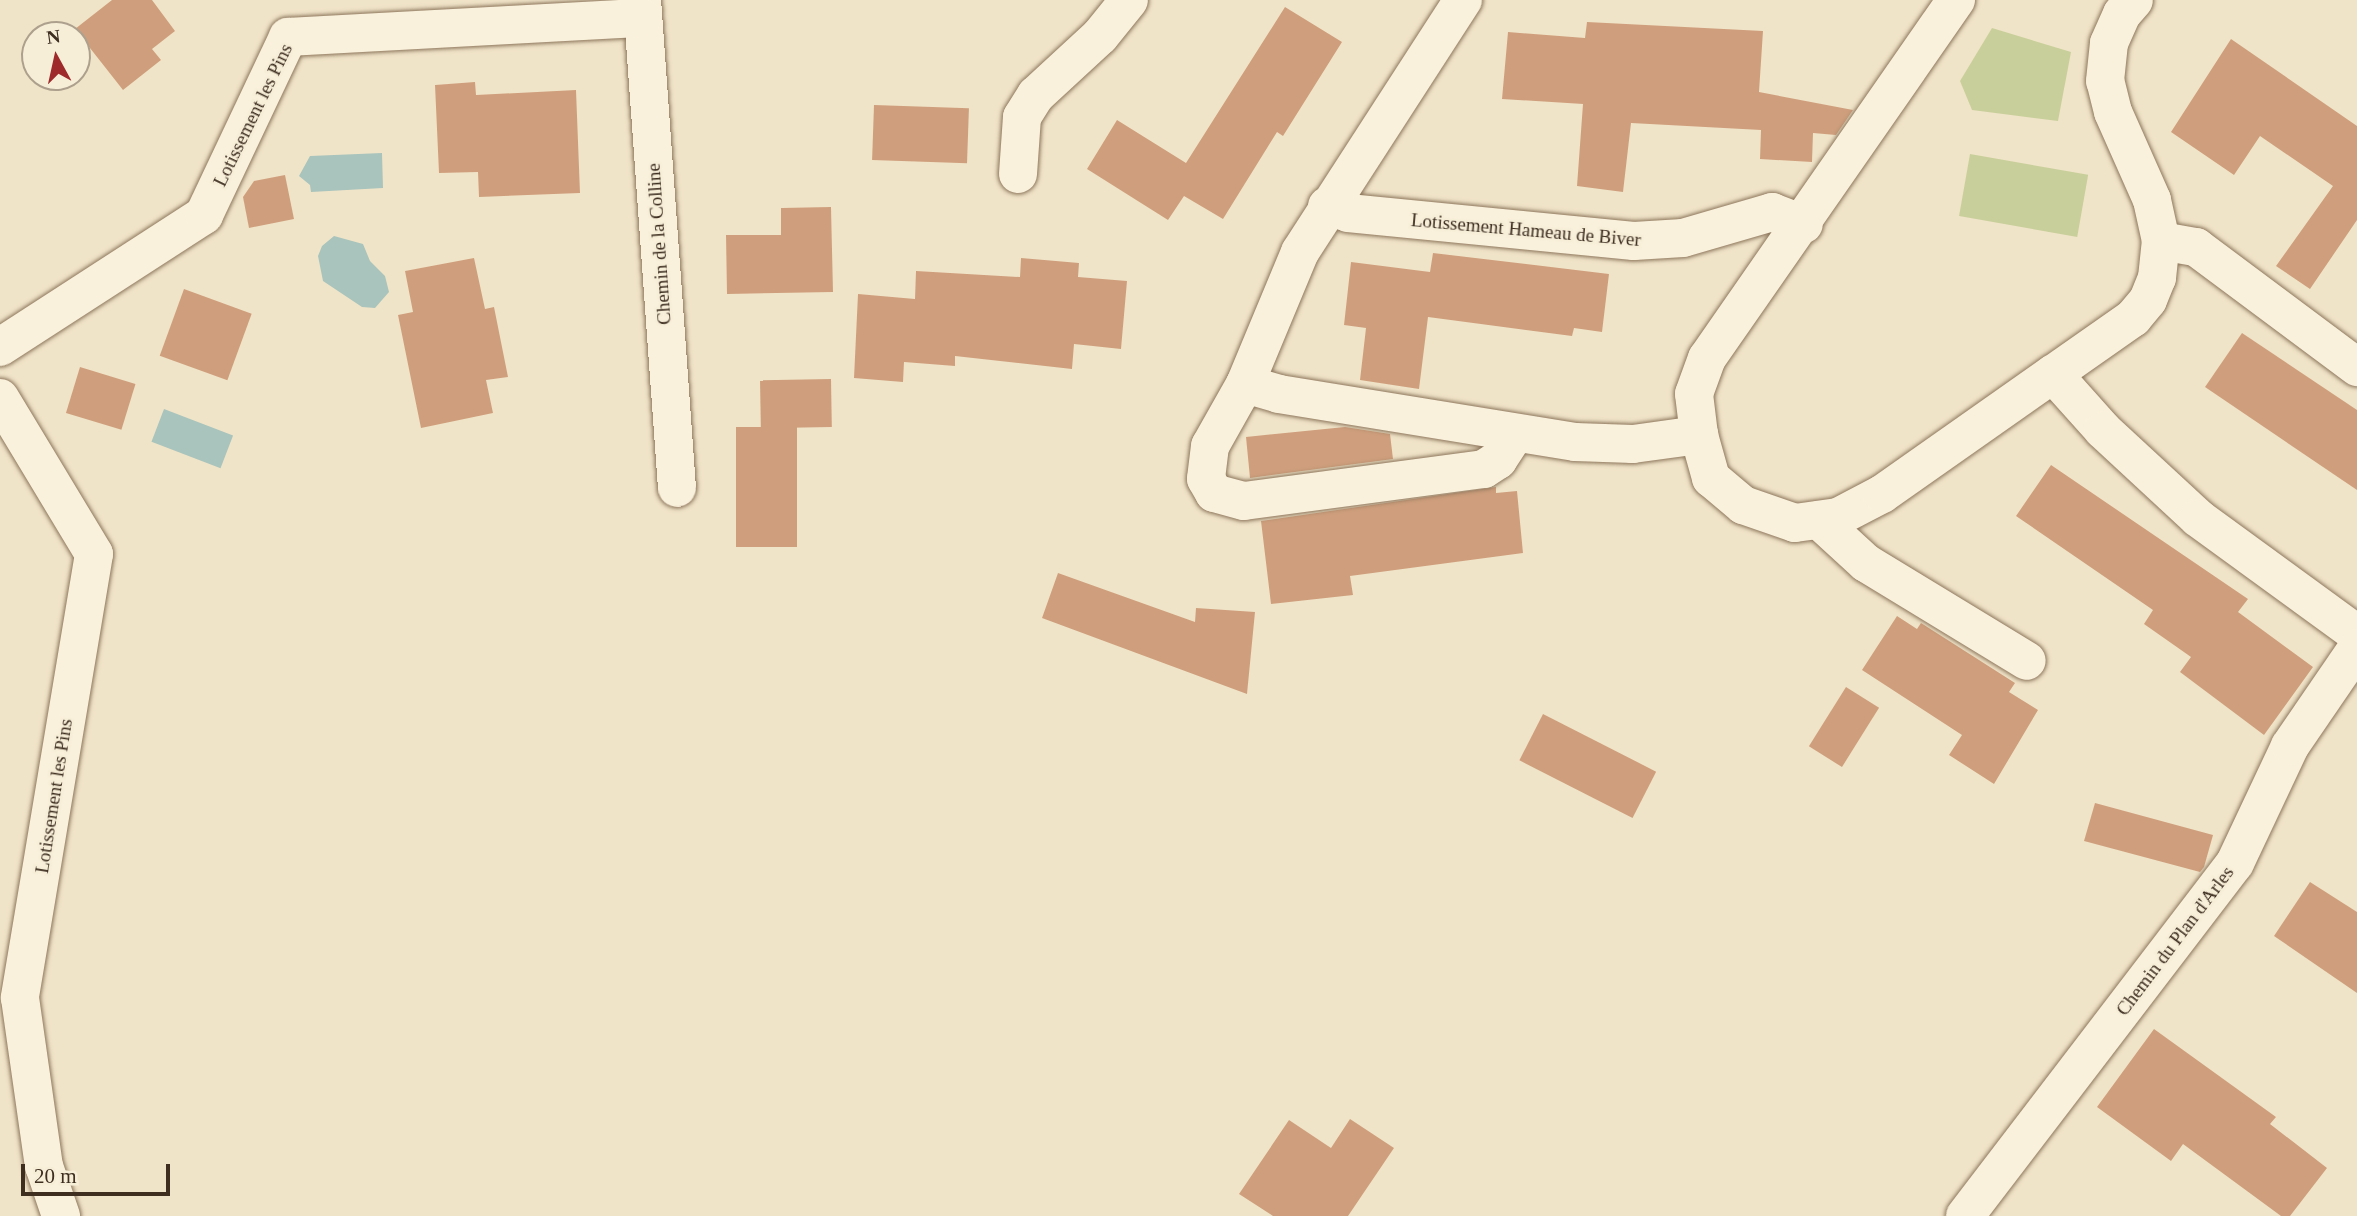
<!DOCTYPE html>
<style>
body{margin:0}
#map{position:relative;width:2357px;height:1216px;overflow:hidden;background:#f0e4c8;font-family:"Times New Roman",serif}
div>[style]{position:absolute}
.green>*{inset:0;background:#c9cf9b;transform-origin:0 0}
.water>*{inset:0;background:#a9c4bc;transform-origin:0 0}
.building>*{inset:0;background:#cf9f7d;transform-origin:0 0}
.roads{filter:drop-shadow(0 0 2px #8d765c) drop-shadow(0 0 2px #8d765c)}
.minor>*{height:38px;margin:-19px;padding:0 19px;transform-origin:19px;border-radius:19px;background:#faf1dc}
span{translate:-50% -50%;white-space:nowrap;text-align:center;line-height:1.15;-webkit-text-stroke:5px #f7eed8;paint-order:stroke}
.street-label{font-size:19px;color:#3d2e20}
.north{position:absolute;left:21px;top:21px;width:70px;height:70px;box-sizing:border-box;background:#f7eed8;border:2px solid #ada18e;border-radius:50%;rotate:352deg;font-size:19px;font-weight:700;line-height:28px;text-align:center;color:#3d2e20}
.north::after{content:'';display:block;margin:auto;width:24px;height:32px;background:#9e2a2b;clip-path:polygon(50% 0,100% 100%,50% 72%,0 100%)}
.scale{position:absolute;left:21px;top:1164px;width:149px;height:32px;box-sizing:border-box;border:4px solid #3d2e20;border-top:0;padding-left:9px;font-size:21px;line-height:24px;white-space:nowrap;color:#3d2e20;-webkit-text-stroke:5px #f7eed8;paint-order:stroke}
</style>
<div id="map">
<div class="green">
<i style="clip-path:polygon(1992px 28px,2071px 52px,2058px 121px,1972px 110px,1960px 81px)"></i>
<i style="left:1970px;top:154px;width:120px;height:63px;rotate:10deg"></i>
</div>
<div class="water">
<i style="clip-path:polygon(382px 153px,383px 188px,311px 192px,310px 185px,299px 176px,310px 156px)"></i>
<i style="clip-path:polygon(334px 236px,363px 244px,370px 261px,385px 276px,389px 292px,375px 308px,362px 307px,323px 281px,318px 256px,322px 246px)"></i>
<i style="left:164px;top:409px;width:74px;height:35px;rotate:21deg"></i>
</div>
<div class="building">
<i style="clip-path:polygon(112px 0,152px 0,175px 31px,152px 49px,161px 60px,123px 90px,75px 29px)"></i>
<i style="clip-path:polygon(1285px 7px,1342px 42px,1283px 136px,1277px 132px,1223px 219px,1184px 196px,1168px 220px,1087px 169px,1117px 120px,1186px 163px)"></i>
<i style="clip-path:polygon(1587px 22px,1763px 31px,1759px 92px,1853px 110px,1836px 135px,1813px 133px,1812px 162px,1760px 159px,1761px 130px,1631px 123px,1623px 192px,1577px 186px,1583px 104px,1502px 99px,1508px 32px,1585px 38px)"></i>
<i style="clip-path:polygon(2231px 39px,2357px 126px,2357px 220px,2310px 289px,2276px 266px,2333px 186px,2260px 136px,2234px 175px,2171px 132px)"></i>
<i style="clip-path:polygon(475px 82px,476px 95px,576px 90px,580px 193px,479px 197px,478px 172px,439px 173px,435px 85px)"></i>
<i style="left:874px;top:105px;width:95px;height:55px;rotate:2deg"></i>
<i style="clip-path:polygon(285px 175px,294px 219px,249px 228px,243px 197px,254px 181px)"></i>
<i style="clip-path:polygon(831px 207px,833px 292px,727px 294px,726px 235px,781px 235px,781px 208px)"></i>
<i style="clip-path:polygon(1433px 253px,1609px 274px,1602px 332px,1574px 328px,1572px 336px,1428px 317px,1419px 389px,1360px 380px,1366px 328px,1344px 325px,1351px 262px,1430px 272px)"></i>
<i style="clip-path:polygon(474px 258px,485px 309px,494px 307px,508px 377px,486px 380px,493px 413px,421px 428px,398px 315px,413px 312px,405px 271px)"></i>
<i style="clip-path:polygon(1021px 258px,1079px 263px,1078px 277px,1127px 281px,1121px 349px,1074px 344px,1072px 369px,955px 356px,955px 366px,904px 362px,903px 382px,854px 378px,858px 294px,915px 299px,916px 271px,1020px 277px)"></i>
<i style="left:184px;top:289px;width:72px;height:71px;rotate:20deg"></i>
<i style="clip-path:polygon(2242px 333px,2357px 410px,2357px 490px,2205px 387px)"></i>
<i style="left:80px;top:367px;width:58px;height:48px;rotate:17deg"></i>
<i style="left:831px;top:379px;width:48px;height:71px;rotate:89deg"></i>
<i style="left:736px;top:427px;width:61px;height:120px"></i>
<i style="clip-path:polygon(1345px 427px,1390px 434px,1393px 459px,1250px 478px,1246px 437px)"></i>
<i style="clip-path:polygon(2051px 465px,2248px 599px,2238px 612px,2313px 667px,2264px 735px,2180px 672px,2191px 657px,2144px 624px,2153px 610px,2016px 516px)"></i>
<i style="clip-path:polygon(1496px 487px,1496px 493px,1517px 491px,1523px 553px,1350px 576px,1353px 595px,1271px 604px,1261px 521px)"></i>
<i style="clip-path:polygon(1058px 573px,1195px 622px,1196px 608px,1255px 612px,1247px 694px,1042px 618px)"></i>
<i style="clip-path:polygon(1897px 616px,1917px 629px,1921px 623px,2015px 683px,2009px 692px,2038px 710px,1994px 784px,1949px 755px,1962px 735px,1862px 670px)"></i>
<i style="left:1846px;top:687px;width:39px;height:70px;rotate:32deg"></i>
<i style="left:1543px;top:714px;width:127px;height:52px;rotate:27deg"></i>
<i style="clip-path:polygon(2095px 803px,2213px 835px,2204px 867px,2200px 872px,2084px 841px)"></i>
<i style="clip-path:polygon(2310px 882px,2357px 912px,2357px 993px,2274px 936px)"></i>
<i style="clip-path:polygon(2154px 1029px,2276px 1117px,2270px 1124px,2327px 1168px,2290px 1216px,2281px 1216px,2183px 1144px,2171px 1161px,2097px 1107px)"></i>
<i style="clip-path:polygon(1350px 1119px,1394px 1148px,1348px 1216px,1273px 1216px,1239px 1194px,1289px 1120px,1331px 1148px)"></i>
</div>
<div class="roads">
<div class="minor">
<i style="left:642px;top:0;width:489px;rotate:85.9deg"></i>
<i style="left:1463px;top:0;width:300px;rotate:122.9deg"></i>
<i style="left:1300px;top:252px;width:143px;rotate:112.6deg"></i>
<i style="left:1245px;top:384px;width:71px;rotate:119.4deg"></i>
<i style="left:1210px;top:446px;width:33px;rotate:97deg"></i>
<i style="left:1206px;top:479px;width:16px;rotate:60deg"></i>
<i style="left:1214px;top:493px;width:31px;rotate:15deg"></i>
<i style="left:1244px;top:501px;width:242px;rotate:-7.6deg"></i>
<i style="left:1484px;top:469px;width:17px;rotate:-33deg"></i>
<i style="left:1498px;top:460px;width:30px;rotate:-57deg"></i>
<i style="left:1956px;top:0;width:436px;rotate:124.8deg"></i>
<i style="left:1707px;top:358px;width:38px;rotate:110deg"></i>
<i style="left:1694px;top:394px;width:41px;rotate:83deg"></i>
<i style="left:1699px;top:435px;width:45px;rotate:74.4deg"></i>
<i style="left:1711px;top:478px;width:42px;rotate:40.2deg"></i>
<i style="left:1743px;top:505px;width:55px;rotate:19.1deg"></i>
<i style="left:1795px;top:523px;width:43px;rotate:-7.9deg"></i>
<i style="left:1838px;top:517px;width:50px;rotate:-27.6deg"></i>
<i style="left:1882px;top:494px;width:209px;rotate:-35.1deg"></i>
<i style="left:2053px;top:374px;width:98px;rotate:-35deg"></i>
<i style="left:2133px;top:318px;width:23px;rotate:-50deg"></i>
<i style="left:2148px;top:300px;width:24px;rotate:-68deg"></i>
<i style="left:2157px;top:278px;width:37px;rotate:-84deg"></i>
<i style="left:2161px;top:241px;width:42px;rotate:-102.4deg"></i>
<i style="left:2152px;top:200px;width:96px;rotate:-113.9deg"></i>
<i style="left:2113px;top:112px;width:32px;rotate:-104deg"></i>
<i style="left:2105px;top:81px;width:38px;rotate:-84deg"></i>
<i style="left:2109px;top:43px;width:32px;rotate:-66deg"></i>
<i style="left:2122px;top:14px;width:18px;rotate:-49deg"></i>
<i style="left:1018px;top:174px;width:57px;rotate:-86deg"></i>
<i style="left:1022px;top:117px;width:26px;rotate:-58deg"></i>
<i style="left:1036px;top:95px;width:87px;rotate:-42.7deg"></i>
<i style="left:1100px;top:36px;width:46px;rotate:-51.1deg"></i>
<i style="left:1327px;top:206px;width:22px;rotate:18deg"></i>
<i style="left:1348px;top:213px;width:287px;rotate:5.6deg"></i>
<i style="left:1634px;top:241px;width:49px;rotate:-3.5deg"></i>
<i style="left:1683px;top:238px;width:93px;rotate:-16.3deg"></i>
<i style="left:1772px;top:212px;width:34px;rotate:21deg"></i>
<i style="left:2161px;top:241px;width:36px;rotate:10deg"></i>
<i style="left:2196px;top:247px;width:201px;rotate:36.7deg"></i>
<i style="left:0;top:347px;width:243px;rotate:-32.9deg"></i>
<i style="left:204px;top:215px;width:197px;rotate:-64.7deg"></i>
<i style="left:288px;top:37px;width:355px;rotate:-3.1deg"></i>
<i style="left:2053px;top:374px;width:75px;rotate:48.2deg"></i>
<i style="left:2103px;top:430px;width:129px;rotate:42.8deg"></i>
<i style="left:2198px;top:518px;width:197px;rotate:36.1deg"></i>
<i style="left:1245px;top:384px;width:35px;rotate:16deg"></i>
<i style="left:1279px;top:394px;width:300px;rotate:9.2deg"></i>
<i style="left:1575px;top:442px;width:58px;rotate:2deg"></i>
<i style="left:1633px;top:444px;width:67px;rotate:-7.8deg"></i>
<i style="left:0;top:398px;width:182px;rotate:58.9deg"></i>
<i style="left:94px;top:554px;width:450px;rotate:99.5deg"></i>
<i style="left:20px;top:998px;width:170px;rotate:81.9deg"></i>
<i style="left:44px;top:1166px;width:53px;rotate:71.2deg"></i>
<i style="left:1819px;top:520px;width:64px;rotate:42.5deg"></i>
<i style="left:1866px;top:563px;width:188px;rotate:31.3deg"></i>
<i style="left:1965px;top:1216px;width:444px;rotate:-52.6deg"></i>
<i style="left:2235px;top:863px;width:129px;rotate:-64.8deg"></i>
<i style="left:2290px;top:746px;width:119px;rotate:-55.6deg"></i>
</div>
</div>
<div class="street-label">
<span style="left:253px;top:115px;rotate:-64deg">Lotissement les Pins</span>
<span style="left:1526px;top:230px;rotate:5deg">Lotissement Hameau de Biver</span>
<span style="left:659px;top:244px;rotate:-94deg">Chemin de la Colline</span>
<span style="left:54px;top:796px;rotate:-81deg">Lotissement les Pins</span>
<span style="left:2175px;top:941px;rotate:-53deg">Chemin du Plan d'Arles</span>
</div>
<div class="north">N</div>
<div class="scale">20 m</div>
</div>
